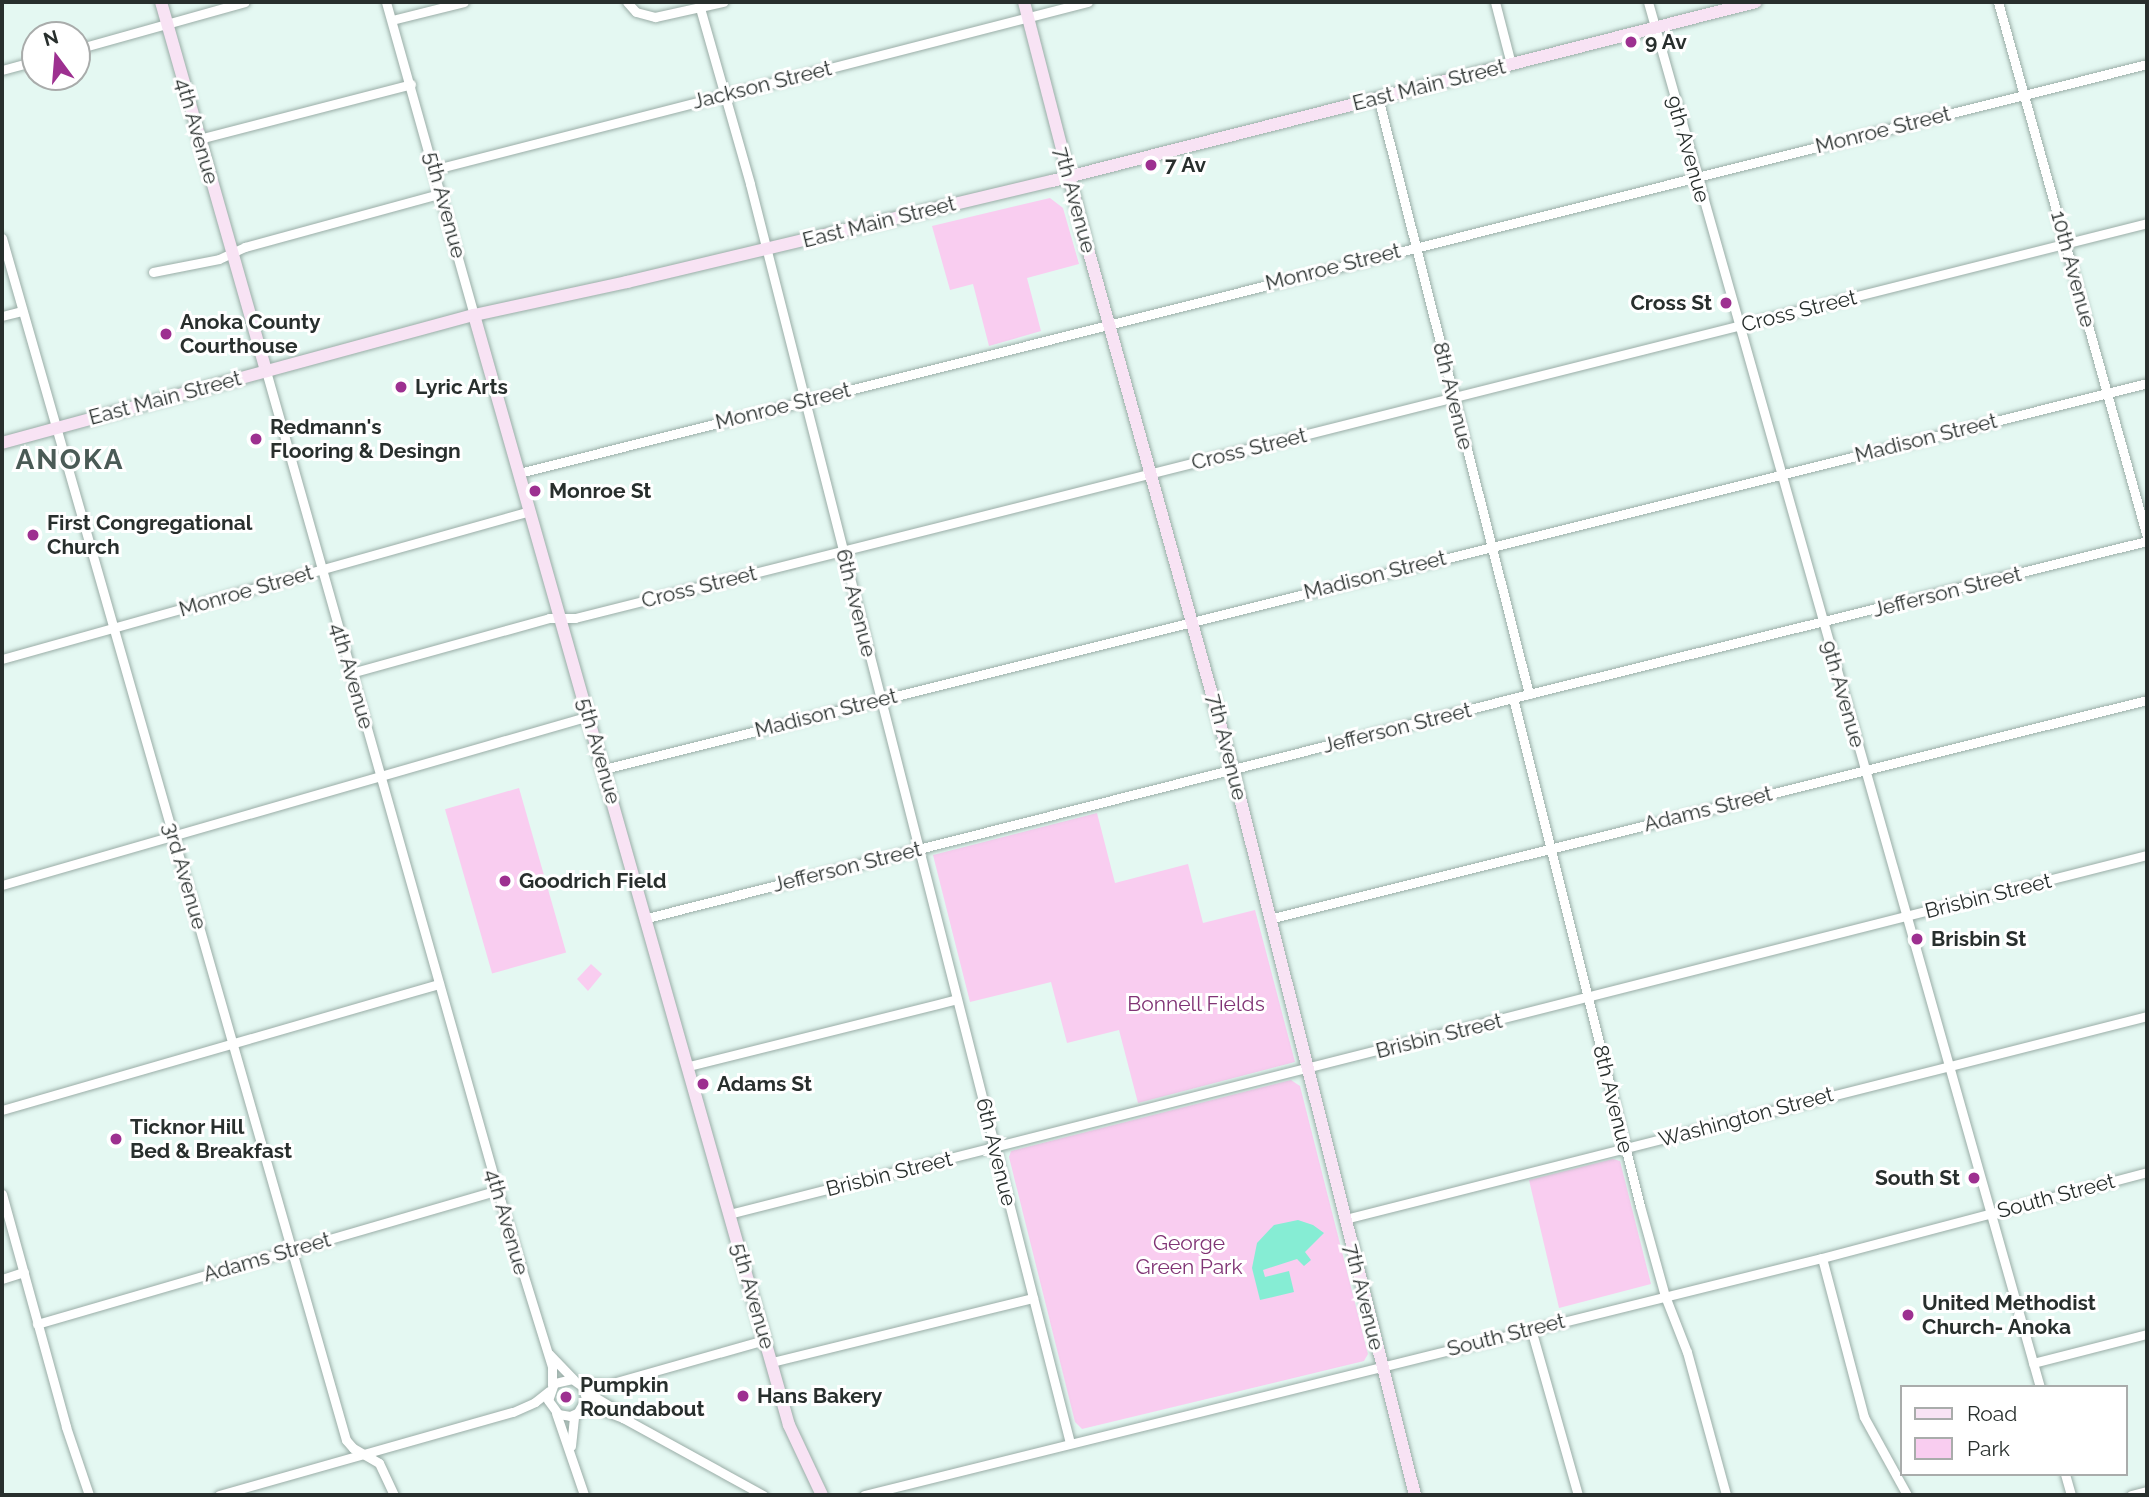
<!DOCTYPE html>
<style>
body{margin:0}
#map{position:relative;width:2149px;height:1497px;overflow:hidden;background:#e4f8f2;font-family:Raleway,sans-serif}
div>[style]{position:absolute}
.green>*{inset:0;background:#f9cdf0;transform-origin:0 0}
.water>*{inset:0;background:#86edd4}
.roads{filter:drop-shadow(0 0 2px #9aada7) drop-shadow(0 0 2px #9aada7)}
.street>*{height:9px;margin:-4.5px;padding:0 4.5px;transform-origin:4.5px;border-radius:4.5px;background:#fff}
.secondary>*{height:12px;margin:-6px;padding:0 6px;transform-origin:6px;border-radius:6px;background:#f8e3f4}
.dots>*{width:19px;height:19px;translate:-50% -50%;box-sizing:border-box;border:4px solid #fff;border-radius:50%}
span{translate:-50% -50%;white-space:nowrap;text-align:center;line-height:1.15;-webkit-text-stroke:6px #fff;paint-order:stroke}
.poi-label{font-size:21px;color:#282f2d;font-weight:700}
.left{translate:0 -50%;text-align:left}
.right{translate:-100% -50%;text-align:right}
.street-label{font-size:21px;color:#282f2d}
.park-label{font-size:21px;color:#803475}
.district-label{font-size:28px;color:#4a5b56;font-weight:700;letter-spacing:2px}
.frame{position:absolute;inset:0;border:4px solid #282f2d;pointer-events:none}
.legend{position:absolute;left:1900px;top:1385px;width:228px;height:91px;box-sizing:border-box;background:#fff;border:2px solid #a9acab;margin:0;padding:9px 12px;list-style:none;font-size:21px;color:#282f2d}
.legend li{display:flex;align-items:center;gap:14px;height:35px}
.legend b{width:35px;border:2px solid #a9acab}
.north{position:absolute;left:21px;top:21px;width:70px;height:70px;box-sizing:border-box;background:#fff;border:2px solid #a9acab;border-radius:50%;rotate:344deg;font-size:19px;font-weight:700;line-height:28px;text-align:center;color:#282f2d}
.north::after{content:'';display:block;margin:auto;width:24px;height:32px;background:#9d3090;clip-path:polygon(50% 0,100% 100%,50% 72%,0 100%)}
</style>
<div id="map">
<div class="green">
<i style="clip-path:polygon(1050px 198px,1063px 208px,1079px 264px,1027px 278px,1041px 331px,989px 346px,973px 284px,950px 290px,932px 226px)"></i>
<i style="left:519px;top:788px;width:171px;height:77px;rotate:74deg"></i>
<i style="clip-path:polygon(1097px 813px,1115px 883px,1188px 864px,1203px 923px,1255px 910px,1295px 1062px,1138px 1103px,1119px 1030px,1067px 1043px,1051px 982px,970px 1002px,933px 855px)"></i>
<i style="clip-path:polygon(591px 964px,602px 974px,588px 991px,577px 979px)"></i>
<i style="clip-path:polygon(1291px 1080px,1300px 1086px,1368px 1354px,1364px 1361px,1082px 1429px,1075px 1422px,1009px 1157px,1011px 1151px)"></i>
<i style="clip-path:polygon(1613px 1159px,1620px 1161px,1651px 1284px,1559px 1308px,1529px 1180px)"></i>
</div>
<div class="water">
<i style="clip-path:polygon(1298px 1220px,1313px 1225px,1324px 1233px,1305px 1252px,1311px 1260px,1304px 1266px,1297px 1259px,1263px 1270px,1265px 1277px,1289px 1271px,1294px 1292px,1260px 1300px,1252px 1268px,1257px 1243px,1274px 1225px)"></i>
</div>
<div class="roads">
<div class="street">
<i style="left:386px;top:2px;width:325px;rotate:74.3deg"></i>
<i style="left:627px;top:2px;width:13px;rotate:48deg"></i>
<i style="left:636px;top:12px;width:20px;rotate:15deg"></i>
<i style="left:655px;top:17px;width:70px;rotate:-12.4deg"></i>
<i style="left:1495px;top:2px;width:64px;rotate:75.5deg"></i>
<i style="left:1648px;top:2px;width:1439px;rotate:74.2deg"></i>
<i style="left:1998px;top:2px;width:555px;rotate:74.44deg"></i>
<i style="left:700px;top:8px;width:183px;rotate:74.1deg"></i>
<i style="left:750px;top:184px;width:1299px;rotate:75.74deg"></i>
<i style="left:392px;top:20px;width:74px;rotate:-14deg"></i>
<i style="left:77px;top:49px;width:174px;rotate:-15.6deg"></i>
<i style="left:2px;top:70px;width:34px;rotate:-15deg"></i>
<i style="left:1378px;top:97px;width:616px;rotate:75.81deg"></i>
<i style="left:199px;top:139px;width:219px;rotate:-14.5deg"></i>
<i style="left:436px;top:169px;width:673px;rotate:-14.37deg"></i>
<i style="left:2px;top:238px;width:1250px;rotate:74.03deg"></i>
<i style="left:346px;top:1440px;width:11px;rotate:49deg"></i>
<i style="left:353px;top:1448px;width:30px;rotate:30deg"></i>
<i style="left:379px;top:1463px;width:35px;rotate:65deg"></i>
<i style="left:153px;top:272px;width:67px;rotate:-11.1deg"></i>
<i style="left:219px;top:259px;width:29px;rotate:-25deg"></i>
<i style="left:245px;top:247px;width:204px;rotate:-15.3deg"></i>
<i style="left:2px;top:316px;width:21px;rotate:-14deg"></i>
<i style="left:266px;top:371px;width:864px;rotate:74.21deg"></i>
<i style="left:501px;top:1202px;width:173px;rotate:72.8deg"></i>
<i style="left:552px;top:1367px;width:18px;rotate:90deg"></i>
<i style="left:519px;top:473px;width:1679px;rotate:-14.1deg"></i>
<i style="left:2px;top:659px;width:548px;rotate:-15.66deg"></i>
<i style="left:351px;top:673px;width:205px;rotate:-15.5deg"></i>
<i style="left:549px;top:618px;width:26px"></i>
<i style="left:575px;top:618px;width:1621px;rotate:-14.1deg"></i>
<i style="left:1513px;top:698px;width:524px;rotate:75.96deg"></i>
<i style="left:1640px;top:1206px;width:93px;rotate:74.5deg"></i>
<i style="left:1665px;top:1296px;width:60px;rotate:68.6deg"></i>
<i style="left:1687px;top:1352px;width:148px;rotate:74.7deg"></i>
<i style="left:604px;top:769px;width:1591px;rotate:-14.04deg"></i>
<i style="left:2px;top:885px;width:611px;rotate:-16.06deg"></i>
<i style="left:647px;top:918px;width:910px;rotate:-14.25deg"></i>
<i style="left:1529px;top:694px;width:637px;rotate:-13.91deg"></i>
<i style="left:1269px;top:919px;width:905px;rotate:-14.01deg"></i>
<i style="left:689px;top:1066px;width:276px;rotate:-14deg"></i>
<i style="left:2px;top:1110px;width:455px;rotate:-16.1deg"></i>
<i style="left:2px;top:1194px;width:242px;rotate:74.6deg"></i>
<i style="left:66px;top:1427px;width:72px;rotate:71.3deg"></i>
<i style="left:729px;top:1214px;width:1463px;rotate:-14.21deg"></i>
<i style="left:1345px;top:1219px;width:827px;rotate:-14.2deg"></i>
<i style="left:1822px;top:1258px;width:164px;rotate:75.2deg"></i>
<i style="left:1864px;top:1417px;width:89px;rotate:61.1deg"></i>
<i style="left:2px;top:1279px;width:23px;rotate:-18deg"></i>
<i style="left:37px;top:1324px;width:480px;rotate:-16.2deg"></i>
<i style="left:1531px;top:1329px;width:173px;rotate:74.2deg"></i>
<i style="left:549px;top:1354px;width:35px;rotate:46deg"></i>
<i style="left:772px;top:1362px;width:269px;rotate:-13.8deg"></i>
<i style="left:2033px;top:1363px;width:118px;rotate:-14.3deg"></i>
<i style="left:579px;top:1383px;width:30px;rotate:2deg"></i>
<i style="left:609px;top:1384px;width:162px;rotate:-15.8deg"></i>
<i style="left:585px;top:1391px;width:39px;rotate:31deg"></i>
<i style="left:618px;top:1411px;width:9px;rotate:54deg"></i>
<i style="left:578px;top:1412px;width:16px;rotate:-60deg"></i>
<i style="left:586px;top:1398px;width:13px;rotate:-108deg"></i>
<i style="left:582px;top:1386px;width:12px;rotate:-145deg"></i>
<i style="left:572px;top:1379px;width:18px;rotate:167deg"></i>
<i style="left:554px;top:1383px;width:18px;rotate:109deg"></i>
<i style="left:548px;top:1400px;width:17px;rotate:54deg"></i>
<i style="left:558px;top:1414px;width:12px;rotate:9deg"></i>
<i style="left:570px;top:1416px;width:19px;rotate:-25deg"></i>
<i style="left:587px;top:1408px;width:10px"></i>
<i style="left:597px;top:1408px;width:28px;rotate:21deg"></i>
<i style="left:623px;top:1418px;width:160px;rotate:28.8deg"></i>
<i style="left:556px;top:1413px;width:87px;rotate:71.1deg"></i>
<i style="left:571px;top:1446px;width:31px;rotate:-84deg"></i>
<i style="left:2065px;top:1474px;width:22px;rotate:74deg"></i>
<i style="left:219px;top:1495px;width:305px;rotate:-15.8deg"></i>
<i style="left:513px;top:1412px;width:24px;rotate:-24deg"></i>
<i style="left:535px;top:1402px;width:18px;rotate:-38deg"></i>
<i style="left:864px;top:1495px;width:987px;rotate:-13.9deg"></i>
<i style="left:1822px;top:1258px;width:336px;rotate:-14.8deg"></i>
<i style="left:2131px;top:1495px;width:16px;rotate:-14deg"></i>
</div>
<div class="secondary">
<i style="left:161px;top:2px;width:384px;rotate:74.1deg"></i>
<i style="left:1024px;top:2px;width:255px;rotate:75.5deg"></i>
<i style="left:1088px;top:249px;width:541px;rotate:74.45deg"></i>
<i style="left:1233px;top:770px;width:747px;rotate:75.91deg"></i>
<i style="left:474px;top:315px;width:1154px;rotate:74.16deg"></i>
<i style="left:789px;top:1425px;width:77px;rotate:64.8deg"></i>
<i style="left:2px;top:443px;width:489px;rotate:-15.2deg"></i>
<i style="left:474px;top:315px;width:157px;rotate:-12.2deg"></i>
<i style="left:627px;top:282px;width:437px;rotate:-13.4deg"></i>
<i style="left:1052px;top:181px;width:726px;rotate:-14.27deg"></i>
</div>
</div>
<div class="dots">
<i style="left:1631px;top:42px;background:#9d3090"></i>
<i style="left:1151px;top:165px;background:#9d3090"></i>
<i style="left:1726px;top:303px;background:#9d3090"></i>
<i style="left:166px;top:334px;background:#9d3090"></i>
<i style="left:401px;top:387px;background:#9d3090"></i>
<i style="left:256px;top:439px;background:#9d3090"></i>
<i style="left:535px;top:491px;background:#9d3090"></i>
<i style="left:33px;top:535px;background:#9d3090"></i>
<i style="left:505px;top:881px;background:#9d3090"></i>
<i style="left:1917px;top:939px;background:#9d3090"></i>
<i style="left:703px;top:1084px;background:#9d3090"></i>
<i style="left:116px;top:1139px;background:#9d3090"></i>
<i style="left:1974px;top:1178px;background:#9d3090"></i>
<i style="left:1908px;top:1315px;background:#9d3090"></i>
<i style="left:743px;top:1396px;background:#9d3090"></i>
<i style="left:566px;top:1397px;background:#9d3090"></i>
</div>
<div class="poi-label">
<span class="left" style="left:1645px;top:42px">9 Av</span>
<span class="left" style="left:1165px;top:165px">7 Av</span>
<span class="right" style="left:1712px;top:303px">Cross St</span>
<span class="left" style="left:180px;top:334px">Anoka County<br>Courthouse</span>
<span class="left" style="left:415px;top:387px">Lyric Arts</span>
<span class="left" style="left:270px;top:439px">Redmann's<br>Flooring &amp; Desingn</span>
<span class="left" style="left:549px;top:491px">Monroe St</span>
<span class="left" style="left:47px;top:535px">First Congregational<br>Church</span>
<span class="left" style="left:519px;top:881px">Goodrich Field</span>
<span class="left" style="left:1931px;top:939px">Brisbin St</span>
<span class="left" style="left:717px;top:1084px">Adams St</span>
<span class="left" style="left:130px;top:1139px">Ticknor Hill<br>Bed &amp; Breakfast</span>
<span class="right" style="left:1960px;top:1178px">South St</span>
<span class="left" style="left:1922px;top:1315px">United Methodist<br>Church- Anoka</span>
<span class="left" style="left:580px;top:1397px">Pumpkin<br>Roundabout</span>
<span class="left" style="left:757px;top:1396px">Hans Bakery</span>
</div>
<div class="street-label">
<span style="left:762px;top:85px;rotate:-14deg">Jackson Street</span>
<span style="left:1429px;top:85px;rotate:-14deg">East Main Street</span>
<span style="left:1883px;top:130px;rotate:-14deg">Monroe Street</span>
<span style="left:197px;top:131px;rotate:74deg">4th Avenue</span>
<span style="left:1688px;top:149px;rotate:74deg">9th Avenue</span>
<span style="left:1075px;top:200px;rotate:75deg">7th Avenue</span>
<span style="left:445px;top:205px;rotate:75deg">5th Avenue</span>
<span style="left:879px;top:222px;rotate:-14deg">East Main Street</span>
<span style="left:1333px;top:267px;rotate:-14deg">Monroe Street</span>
<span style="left:2073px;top:269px;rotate:75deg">10th Avenue</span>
<span style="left:1799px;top:311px;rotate:-14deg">Cross Street</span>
<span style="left:1453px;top:396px;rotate:76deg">8th Avenue</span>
<span style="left:165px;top:398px;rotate:-15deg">East Main Street</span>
<span style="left:783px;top:406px;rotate:-14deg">Monroe Street</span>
<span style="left:1926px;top:438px;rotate:-14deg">Madison Street</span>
<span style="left:1249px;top:449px;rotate:-14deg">Cross Street</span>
<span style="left:1375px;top:575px;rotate:-14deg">Madison Street</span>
<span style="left:699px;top:587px;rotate:-14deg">Cross Street</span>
<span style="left:246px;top:591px;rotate:-16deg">Monroe Street</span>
<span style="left:1947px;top:592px;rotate:-14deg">Jefferson Street</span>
<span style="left:856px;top:603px;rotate:76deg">6th Avenue</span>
<span style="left:352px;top:676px;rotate:74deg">4th Avenue</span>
<span style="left:1843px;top:694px;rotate:74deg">9th Avenue</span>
<span style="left:826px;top:713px;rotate:-14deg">Madison Street</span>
<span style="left:1397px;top:728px;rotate:-14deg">Jefferson Street</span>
<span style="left:1227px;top:747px;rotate:76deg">7th Avenue</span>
<span style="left:599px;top:751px;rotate:74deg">5th Avenue</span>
<span style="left:1708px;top:809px;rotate:-14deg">Adams Street</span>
<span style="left:847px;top:867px;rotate:-14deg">Jefferson Street</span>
<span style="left:185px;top:876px;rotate:74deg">3rd Avenue</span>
<span style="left:1988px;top:896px;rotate:-14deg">Brisbin Street</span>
<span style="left:1439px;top:1036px;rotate:-14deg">Brisbin Street</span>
<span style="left:1613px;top:1099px;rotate:76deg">8th Avenue</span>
<span style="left:1746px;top:1117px;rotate:-15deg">Washington Street</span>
<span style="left:996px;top:1152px;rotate:76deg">6th Avenue</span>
<span style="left:889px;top:1174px;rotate:-14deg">Brisbin Street</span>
<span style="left:2056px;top:1196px;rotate:-15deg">South Street</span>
<span style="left:507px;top:1222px;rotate:74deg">4th Avenue</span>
<span style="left:267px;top:1257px;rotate:-16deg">Adams Street</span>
<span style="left:753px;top:1296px;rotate:74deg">5th Avenue</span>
<span style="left:1364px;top:1297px;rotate:76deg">7th Avenue</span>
<span style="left:1506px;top:1335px;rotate:-14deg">South Street</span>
</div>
<div class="park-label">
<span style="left:1196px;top:1004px">Bonnell Fields</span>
<span style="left:1189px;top:1255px">George<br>Green Park</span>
</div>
<div class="district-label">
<span style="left:70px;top:460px">ANOKA</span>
</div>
<div class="frame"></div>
<ul class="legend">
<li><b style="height:9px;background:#f8e3f4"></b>Road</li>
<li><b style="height:19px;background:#f9cdf0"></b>Park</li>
</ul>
<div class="north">N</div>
</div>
